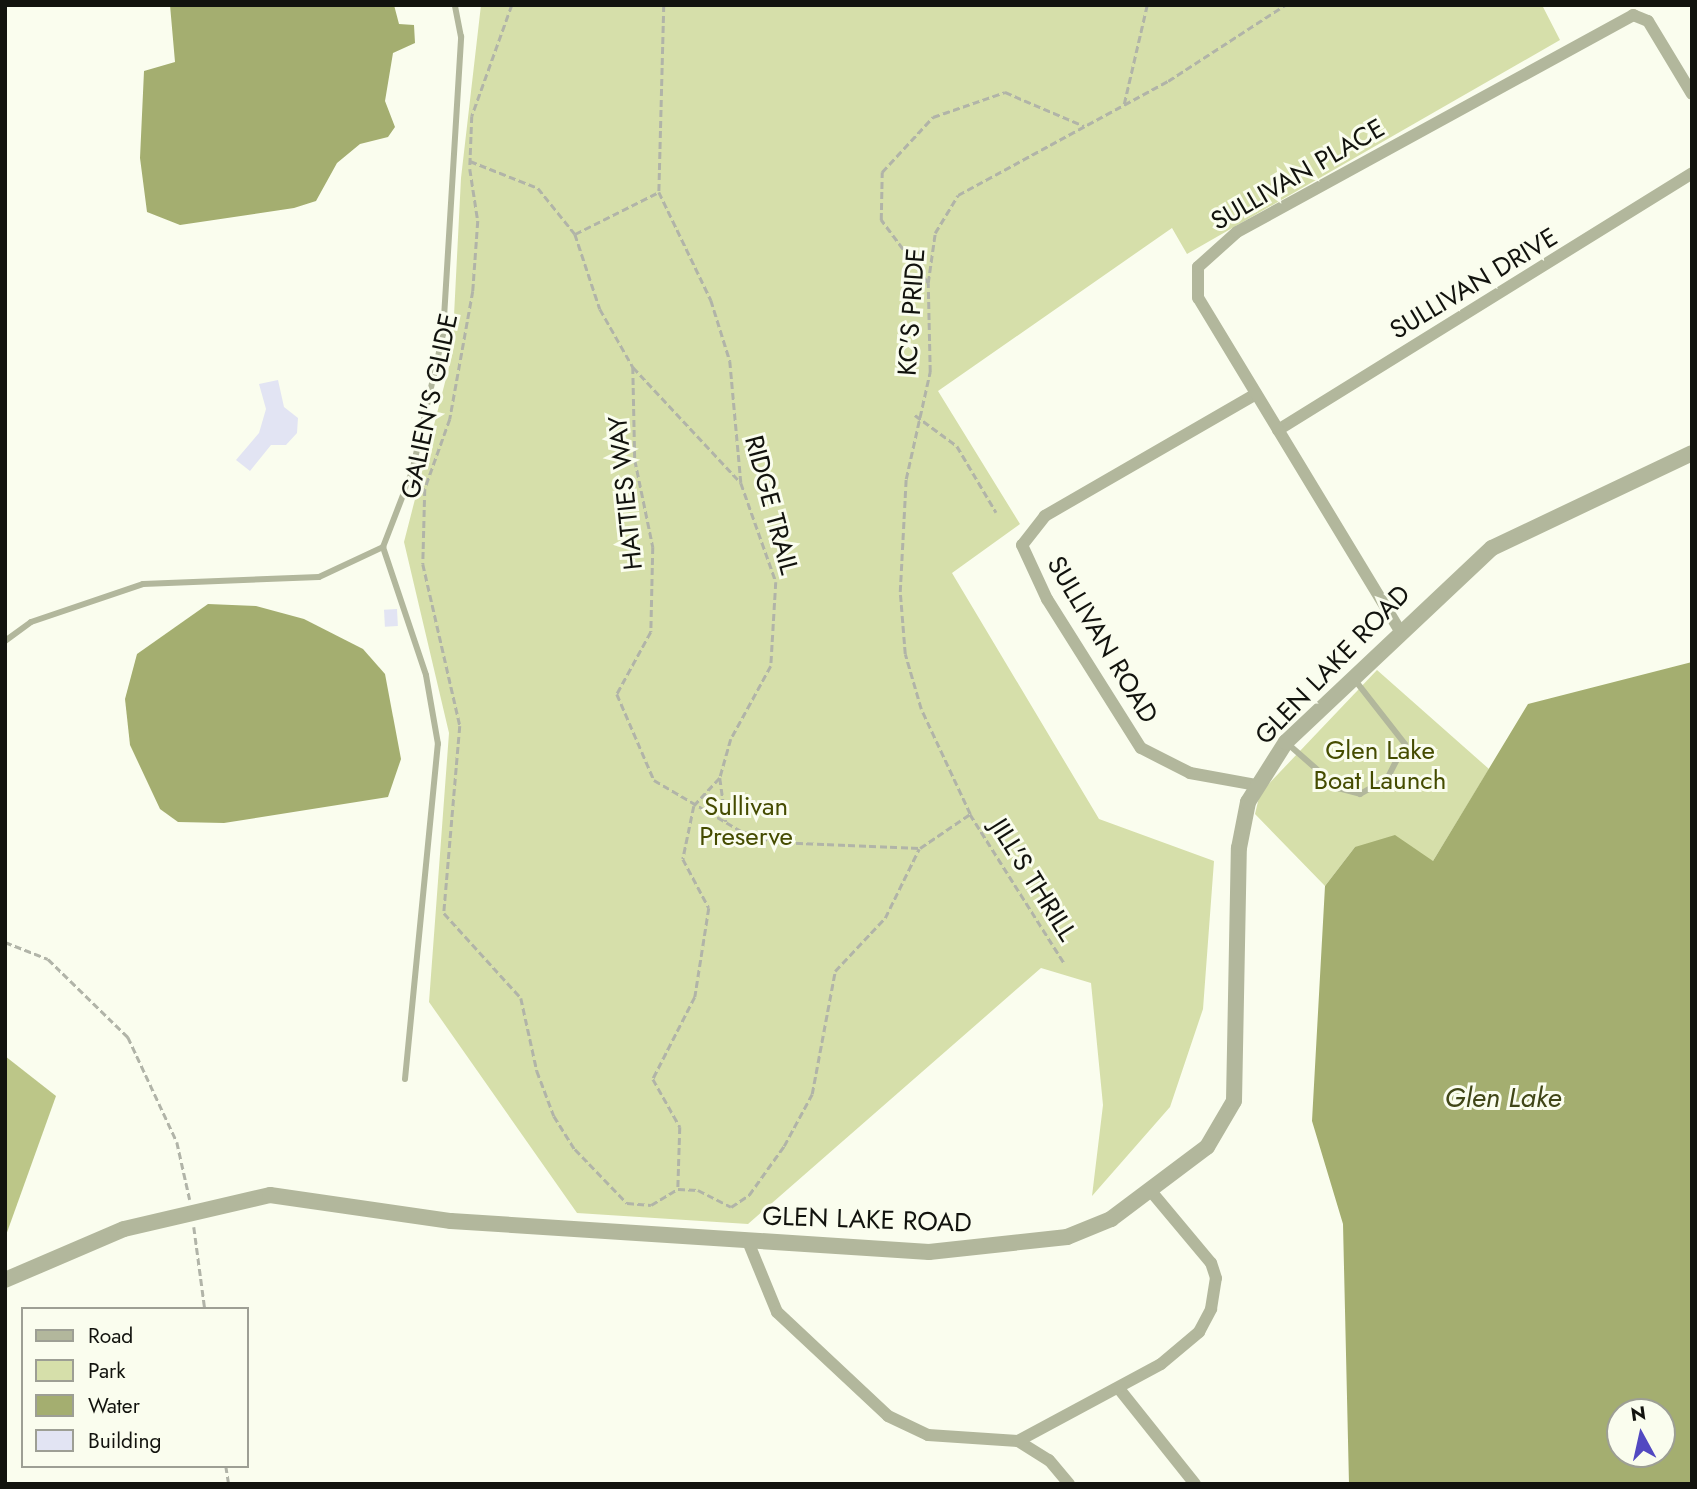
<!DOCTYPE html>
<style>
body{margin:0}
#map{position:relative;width:1697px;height:1489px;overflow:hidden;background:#fafdee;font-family:Jost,sans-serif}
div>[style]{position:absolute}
.green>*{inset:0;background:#d6dfaa}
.forest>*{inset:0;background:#bcc688}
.water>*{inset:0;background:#a4ae70}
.building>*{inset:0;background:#e2e4f3;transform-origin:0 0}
.path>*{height:2.5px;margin-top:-1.25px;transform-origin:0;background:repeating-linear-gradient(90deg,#b1b4a8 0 7px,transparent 0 10.5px)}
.service>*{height:6px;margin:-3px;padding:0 3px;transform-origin:3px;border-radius:3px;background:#b2b79c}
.minor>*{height:12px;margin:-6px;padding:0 6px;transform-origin:6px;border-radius:6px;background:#b2b79c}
.tertiary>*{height:16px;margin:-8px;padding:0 8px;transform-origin:8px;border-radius:8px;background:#b2b79c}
span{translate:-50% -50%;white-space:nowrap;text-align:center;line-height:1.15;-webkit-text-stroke:6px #fafdee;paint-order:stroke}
.street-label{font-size:26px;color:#12130e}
.park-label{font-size:26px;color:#454c00}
.water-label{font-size:28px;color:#404617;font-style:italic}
.frame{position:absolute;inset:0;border:7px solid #12130e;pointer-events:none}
.legend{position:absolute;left:21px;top:1307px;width:228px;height:161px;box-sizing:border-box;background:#fafdee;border:2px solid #9d9f94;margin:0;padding:9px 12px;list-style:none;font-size:21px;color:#12130e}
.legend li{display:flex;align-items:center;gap:14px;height:35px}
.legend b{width:35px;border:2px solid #9d9f94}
.north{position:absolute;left:1606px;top:1398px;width:70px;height:70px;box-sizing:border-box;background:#fafdee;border:2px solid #9d9f94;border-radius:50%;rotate:352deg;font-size:19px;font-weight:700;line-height:28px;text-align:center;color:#12130e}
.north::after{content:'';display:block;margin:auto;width:24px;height:32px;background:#5249c1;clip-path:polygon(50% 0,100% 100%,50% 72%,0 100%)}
</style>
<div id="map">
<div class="green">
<i style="clip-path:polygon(481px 5px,1542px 5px,1560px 40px,1187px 254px,1172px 228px,938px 391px,1020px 524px,952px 573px,1099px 819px,1214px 861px,1203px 1009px,1170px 1107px,1092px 1196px,1103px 1105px,1091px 983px,1041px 968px,748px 1224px,577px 1213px,429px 1002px,449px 733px,404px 542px,452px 355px,461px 178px)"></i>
<i style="clip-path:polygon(1377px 670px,1489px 769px,1433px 861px,1355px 847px,1325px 886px,1255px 814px,1260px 793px)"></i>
</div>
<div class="forest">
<i style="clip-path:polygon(5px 1056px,56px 1096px,5px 1238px)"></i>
</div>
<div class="water">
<i style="clip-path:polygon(170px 5px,394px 5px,399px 24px,414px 25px,415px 43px,393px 53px,385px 101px,395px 127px,388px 137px,360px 144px,337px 163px,316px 201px,294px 208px,180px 225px,147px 212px,140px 158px,144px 71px,175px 62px)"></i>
<i style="clip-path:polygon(208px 604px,256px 606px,304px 619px,363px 649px,385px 674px,401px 759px,388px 797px,224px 823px,178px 822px,160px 809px,130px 745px,125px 699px,137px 654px)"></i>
<i style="clip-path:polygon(evenodd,1692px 662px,1692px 1484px,1349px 1484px,1343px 1224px,1312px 1121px,1325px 886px,1355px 847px,1395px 835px,1433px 861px,1528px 704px,1692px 662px,1620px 1412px,1662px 1412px,1662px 1454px,1620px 1454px,1620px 1412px)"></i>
</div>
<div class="building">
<i style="clip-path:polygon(278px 380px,284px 407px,298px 418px,297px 433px,286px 445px,271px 445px,250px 471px,236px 460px,259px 433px,266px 409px,259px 384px)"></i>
<i style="left:397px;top:609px;width:17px;height:13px;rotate:87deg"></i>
</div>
<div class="path">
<i style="left:512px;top:5px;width:118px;rotate:109.8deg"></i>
<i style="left:472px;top:116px;width:53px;rotate:92.2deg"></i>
<i style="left:470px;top:169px;width:53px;rotate:81.3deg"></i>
<i style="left:478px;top:221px;width:70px;rotate:94.1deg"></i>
<i style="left:473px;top:291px;width:130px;rotate:100.2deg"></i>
<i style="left:450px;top:419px;width:74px;rotate:109.7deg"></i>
<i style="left:425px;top:489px;width:75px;rotate:91.5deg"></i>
<i style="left:423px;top:564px;width:166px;rotate:77.1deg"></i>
<i style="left:460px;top:726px;width:188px;rotate:94.9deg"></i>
<i style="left:444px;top:913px;width:115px;rotate:47.8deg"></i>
<i style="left:521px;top:998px;width:75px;rotate:77.6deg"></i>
<i style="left:537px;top:1071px;width:48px;rotate:69.3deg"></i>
<i style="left:554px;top:1116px;width:39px;rotate:58deg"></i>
<i style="left:575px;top:1149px;width:75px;rotate:46.1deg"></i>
<i style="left:627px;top:1203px;width:24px;rotate:5deg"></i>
<i style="left:651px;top:1205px;width:31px;rotate:-31deg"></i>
<i style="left:664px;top:5px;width:187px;rotate:91.5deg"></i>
<i style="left:659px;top:192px;width:120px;rotate:64.3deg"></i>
<i style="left:711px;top:300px;width:64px;rotate:72.7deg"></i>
<i style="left:730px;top:361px;width:122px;rotate:84.8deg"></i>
<i style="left:741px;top:483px;width:105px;rotate:70.5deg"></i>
<i style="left:776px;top:582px;width:84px;rotate:93.4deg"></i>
<i style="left:771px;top:666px;width:83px;rotate:118.7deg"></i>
<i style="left:731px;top:739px;width:41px;rotate:105.8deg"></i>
<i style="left:720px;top:778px;width:38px;rotate:133deg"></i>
<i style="left:694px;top:806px;width:54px;rotate:101.7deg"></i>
<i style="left:683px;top:859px;width:55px;rotate:62deg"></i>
<i style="left:709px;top:908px;width:90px;rotate:98.9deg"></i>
<i style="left:695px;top:997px;width:92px;rotate:117.1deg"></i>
<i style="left:653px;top:1079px;width:55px;rotate:60.6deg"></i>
<i style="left:680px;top:1127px;width:62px;rotate:91.8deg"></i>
<i style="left:1124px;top:104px;width:102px;rotate:-76.9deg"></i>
<i style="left:470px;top:161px;width:73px;rotate:21.7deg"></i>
<i style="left:538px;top:188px;width:59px;rotate:51.2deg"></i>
<i style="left:575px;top:234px;width:79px;rotate:71.6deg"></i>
<i style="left:600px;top:309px;width:67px;rotate:60.4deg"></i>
<i style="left:633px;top:367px;width:158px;rotate:47deg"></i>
<i style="left:575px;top:234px;width:94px;rotate:-26.6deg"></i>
<i style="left:928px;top:283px;width:79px;rotate:-126.7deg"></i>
<i style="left:881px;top:220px;width:48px;rotate:-88.8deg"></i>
<i style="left:882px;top:172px;width:75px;rotate:-47.2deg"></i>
<i style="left:933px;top:117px;width:76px;rotate:-19.1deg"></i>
<i style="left:1005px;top:92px;width:86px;rotate:23.3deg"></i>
<i style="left:633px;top:367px;width:93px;rotate:88.8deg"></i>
<i style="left:635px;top:460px;width:89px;rotate:78.3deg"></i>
<i style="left:653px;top:547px;width:85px;rotate:91.3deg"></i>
<i style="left:651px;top:632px;width:71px;rotate:118.7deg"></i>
<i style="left:617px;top:694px;width:94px;rotate:66.7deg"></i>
<i style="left:654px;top:780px;width:101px;rotate:30.4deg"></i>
<i style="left:741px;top:831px;width:36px;rotate:18deg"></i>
<i style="left:775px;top:842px;width:145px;rotate:2.4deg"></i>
<i style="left:915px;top:415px;width:52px;rotate:36.4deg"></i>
<i style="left:957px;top:446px;width:77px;rotate:59.4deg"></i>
<i style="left:720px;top:778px;width:44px;rotate:82.2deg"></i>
<i style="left:970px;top:814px;width:178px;rotate:57.7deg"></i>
<i style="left:920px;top:848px;width:60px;rotate:-34.2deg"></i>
<i style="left:970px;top:814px;width:116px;rotate:-115deg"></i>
<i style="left:921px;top:709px;width:57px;rotate:-106.2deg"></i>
<i style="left:905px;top:654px;width:62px;rotate:-94.6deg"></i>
<i style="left:900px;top:592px;width:113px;rotate:-87deg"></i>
<i style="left:906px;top:479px;width:110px;rotate:-77.4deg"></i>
<i style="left:930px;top:372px;width:89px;rotate:-91.3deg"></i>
<i style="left:928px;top:283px;width:50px;rotate:-82deg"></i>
<i style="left:935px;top:233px;width:44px;rotate:-58.8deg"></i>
<i style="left:958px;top:195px;width:239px;rotate:-28.5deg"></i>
<i style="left:1168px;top:81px;width:140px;rotate:-33deg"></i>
<i style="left:5px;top:942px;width:46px;rotate:21.6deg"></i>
<i style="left:48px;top:959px;width:112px;rotate:44.3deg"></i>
<i style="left:128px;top:1037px;width:116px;rotate:65deg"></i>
<i style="left:177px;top:1142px;width:59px;rotate:77.4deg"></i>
<i style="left:678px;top:1189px;width:20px;rotate:3deg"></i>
<i style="left:698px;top:1190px;width:37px;rotate:27deg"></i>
<i style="left:731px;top:1207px;width:22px;rotate:-34deg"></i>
<i style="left:749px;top:1195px;width:60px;rotate:-54.5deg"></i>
<i style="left:784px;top:1146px;width:59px;rotate:-61.7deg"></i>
<i style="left:812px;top:1094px;width:125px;rotate:-79.4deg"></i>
<i style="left:835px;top:971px;width:73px;rotate:-46.7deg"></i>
<i style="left:885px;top:918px;width:77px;rotate:-63.8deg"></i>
<i style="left:194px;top:1227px;width:83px;rotate:82.4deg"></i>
<i style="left:226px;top:1466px;width:18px;rotate:81deg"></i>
</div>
<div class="service">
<i style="left:5px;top:641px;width:32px;rotate:-36deg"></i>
<i style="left:31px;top:622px;width:118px;rotate:-18.7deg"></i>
<i style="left:143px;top:584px;width:176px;rotate:-2.3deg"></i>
<i style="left:319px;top:577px;width:71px;rotate:-25.1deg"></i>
<i style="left:1288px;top:744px;width:67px;rotate:41.3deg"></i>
<i style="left:1338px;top:788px;width:23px;rotate:15deg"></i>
<i style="left:1360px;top:794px;width:31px;rotate:-29deg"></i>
<i style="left:1387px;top:779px;width:39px;rotate:-63deg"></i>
<i style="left:1405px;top:744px;width:83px;rotate:-128.1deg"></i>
<i style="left:405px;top:1079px;width:337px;rotate:-84.4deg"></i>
<i style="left:438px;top:744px;width:70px;rotate:-99.9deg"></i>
<i style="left:426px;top:675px;width:135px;rotate:-108.6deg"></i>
<i style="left:383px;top:547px;width:80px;rotate:-68.9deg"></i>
<i style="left:412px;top:472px;width:141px;rotate:-77.3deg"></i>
<i style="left:443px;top:334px;width:298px;rotate:-86.5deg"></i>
<i style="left:461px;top:37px;width:33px;rotate:-101deg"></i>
</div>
<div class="minor">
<i style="left:1256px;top:394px;width:244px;rotate:150deg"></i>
<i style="left:1045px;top:516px;width:37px;rotate:128deg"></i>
<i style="left:1022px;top:545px;width:60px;rotate:65.2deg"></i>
<i style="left:1047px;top:599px;width:176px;rotate:57.8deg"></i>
<i style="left:1141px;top:748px;width:55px;rotate:27deg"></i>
<i style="left:1190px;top:773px;width:68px;rotate:10.2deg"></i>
<i style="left:1278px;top:430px;width:487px;rotate:-31.8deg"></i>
<i style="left:1400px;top:631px;width:389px;rotate:-121.2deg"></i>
<i style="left:1198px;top:298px;width:31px;rotate:-90deg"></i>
<i style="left:1198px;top:267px;width:52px;rotate:-41.9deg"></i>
<i style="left:1237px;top:232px;width:452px;rotate:-28.7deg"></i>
<i style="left:1633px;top:15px;width:16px;rotate:22deg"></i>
<i style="left:1648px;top:21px;width:85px;rotate:58.9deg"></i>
<i style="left:747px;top:1239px;width:79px;rotate:67.7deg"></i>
<i style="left:777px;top:1312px;width:152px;rotate:43.1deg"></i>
<i style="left:888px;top:1416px;width:44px;rotate:25.4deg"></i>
<i style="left:928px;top:1435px;width:90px;rotate:3.8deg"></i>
<i style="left:1018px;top:1441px;width:36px;rotate:32deg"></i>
<i style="left:1049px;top:1460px;width:31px;rotate:50deg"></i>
<i style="left:1120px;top:1390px;width:120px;rotate:51.4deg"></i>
<i style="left:1018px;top:1441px;width:162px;rotate:-28.3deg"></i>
<i style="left:1161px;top:1364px;width:50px;rotate:-40.1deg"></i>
<i style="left:1199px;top:1332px;width:26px;rotate:-62deg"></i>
<i style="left:1211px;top:1309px;width:31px;rotate:-81deg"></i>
<i style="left:1216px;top:1278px;width:16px;rotate:-108deg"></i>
<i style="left:1211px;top:1263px;width:95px;rotate:-129.9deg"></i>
</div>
<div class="tertiary">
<i style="left:5px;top:1280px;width:129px;rotate:-23.2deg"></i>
<i style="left:124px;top:1229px;width:150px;rotate:-13.1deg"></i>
<i style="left:270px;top:1195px;width:183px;rotate:8.2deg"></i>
<i style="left:451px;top:1221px;width:479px;rotate:3.7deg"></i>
<i style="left:929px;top:1252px;width:139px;rotate:-6.2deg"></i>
<i style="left:1067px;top:1237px;width:48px;rotate:-22.2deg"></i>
<i style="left:1111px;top:1219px;width:120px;rotate:-36.9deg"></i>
<i style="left:1207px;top:1147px;width:53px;rotate:-59.6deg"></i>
<i style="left:1234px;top:1101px;width:253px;rotate:-88.9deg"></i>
<i style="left:1239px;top:848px;width:47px;rotate:-78.9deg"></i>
<i style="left:1248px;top:802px;width:71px;rotate:-57.7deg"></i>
<i style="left:1286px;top:742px;width:283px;rotate:-43.3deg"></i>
<i style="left:1492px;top:548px;width:221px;rotate:-25.4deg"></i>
</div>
<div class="street-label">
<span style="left:1298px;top:175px;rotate:-30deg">SULLIVAN PLACE</span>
<span style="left:1474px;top:284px;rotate:-31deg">SULLIVAN DRIVE</span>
<span style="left:912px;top:312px;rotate:-86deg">KC'S PRIDE</span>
<span style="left:430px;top:406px;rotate:-78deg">GALIEN'S GLIDE</span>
<span style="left:626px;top:493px;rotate:-96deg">HATTIES WAY</span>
<span style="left:771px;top:505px;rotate:75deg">RIDGE TRAIL</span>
<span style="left:1102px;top:640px;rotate:59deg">SULLIVAN ROAD</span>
<span style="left:1333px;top:665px;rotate:-46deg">GLEN LAKE ROAD</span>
<span style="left:1033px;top:880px;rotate:58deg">JILL'S THRILL</span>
<span style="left:867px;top:1220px;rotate:2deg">GLEN LAKE ROAD</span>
</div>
<div class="park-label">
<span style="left:1380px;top:766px">Glen Lake<br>Boat Launch</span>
<span style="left:746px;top:822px">Sullivan<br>Preserve</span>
</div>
<div class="water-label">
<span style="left:1503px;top:1098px">Glen Lake</span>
</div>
<div class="frame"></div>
<ul class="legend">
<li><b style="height:9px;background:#b2b79c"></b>Road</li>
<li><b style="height:19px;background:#d6dfaa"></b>Park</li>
<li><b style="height:19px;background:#a4ae70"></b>Water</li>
<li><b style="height:19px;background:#e2e4f3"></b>Building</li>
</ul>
<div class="north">N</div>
</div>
